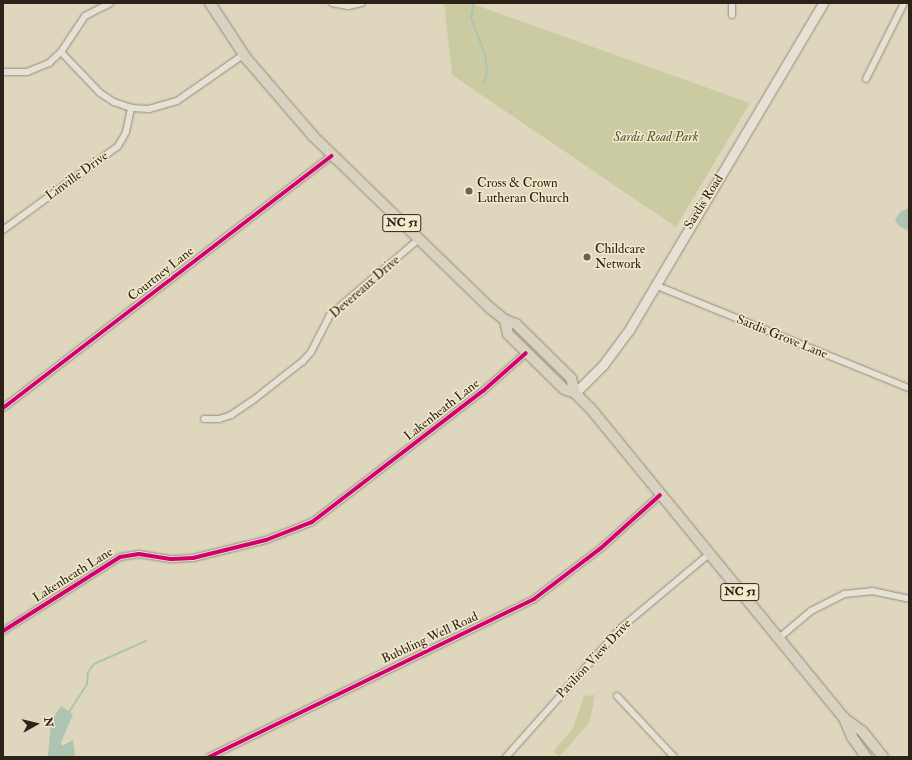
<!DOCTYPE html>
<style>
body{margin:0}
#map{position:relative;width:912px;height:760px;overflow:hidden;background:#dfd7bd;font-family:"IM FELL Double Pica",serif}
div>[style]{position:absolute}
.green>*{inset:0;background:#cacba1}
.water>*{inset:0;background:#aec4b2}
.stream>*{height:2px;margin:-1px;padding:0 1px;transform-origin:1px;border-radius:1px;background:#aec4b2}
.roads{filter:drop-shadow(0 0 1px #928c7d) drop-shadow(0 0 1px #928c7d)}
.minor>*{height:6px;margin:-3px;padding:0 3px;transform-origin:3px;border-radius:3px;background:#e5e1d5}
.secondary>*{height:9px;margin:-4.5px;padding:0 4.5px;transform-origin:4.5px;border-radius:4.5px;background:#e5e1d5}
.primary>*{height:10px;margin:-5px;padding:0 5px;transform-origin:5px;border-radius:5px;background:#d9d2c0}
.cycleway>*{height:4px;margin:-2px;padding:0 2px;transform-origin:2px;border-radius:2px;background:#d6006c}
.dots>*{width:11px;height:11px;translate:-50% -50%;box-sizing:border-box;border:2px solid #f3eacc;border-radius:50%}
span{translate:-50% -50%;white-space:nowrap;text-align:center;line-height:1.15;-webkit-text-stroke:3px #f3eacc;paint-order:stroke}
.shield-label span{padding:1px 3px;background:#f3eacc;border:1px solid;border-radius:3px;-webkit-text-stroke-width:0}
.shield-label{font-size:12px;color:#2d2218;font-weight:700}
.park-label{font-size:13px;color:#57523a;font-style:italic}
.street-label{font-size:13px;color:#2d2218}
.poi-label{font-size:13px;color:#2d2218}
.left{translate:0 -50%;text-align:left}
.frame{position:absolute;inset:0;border:4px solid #2d2218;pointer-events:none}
.north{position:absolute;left:16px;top:704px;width:40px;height:40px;-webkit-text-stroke:3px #f3eacc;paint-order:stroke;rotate:82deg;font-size:11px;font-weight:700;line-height:16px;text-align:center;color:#2d2218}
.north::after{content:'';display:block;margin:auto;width:14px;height:18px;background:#2d2218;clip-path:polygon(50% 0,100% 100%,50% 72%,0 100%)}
</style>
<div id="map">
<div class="green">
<i style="clip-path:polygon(444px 3px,470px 3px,750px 103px,676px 227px,452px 75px)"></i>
<i style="clip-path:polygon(595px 695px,590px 722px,560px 756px,553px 752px,573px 728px,584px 696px)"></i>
</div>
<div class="water">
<i style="clip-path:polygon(909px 208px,909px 231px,899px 226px,895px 220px,900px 212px)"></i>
<i style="clip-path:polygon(61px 706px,73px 714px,61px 743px,62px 746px,73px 740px,75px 757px,48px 757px,51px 721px)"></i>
</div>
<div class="stream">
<i style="left:474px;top:3px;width:15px;rotate:101deg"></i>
<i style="left:471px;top:18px;width:39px;rotate:69deg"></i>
<i style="left:485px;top:54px;width:18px;rotate:84deg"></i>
<i style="left:487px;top:72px;width:12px;rotate:104deg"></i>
<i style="left:69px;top:712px;width:33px;rotate:-57deg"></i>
<i style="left:87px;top:684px;width:12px;rotate:-85deg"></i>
<i style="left:88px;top:672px;width:10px;rotate:-53deg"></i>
<i style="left:94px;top:664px;width:57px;rotate:-23.9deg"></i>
</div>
<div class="roads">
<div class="minor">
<i style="left:332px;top:3px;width:16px;rotate:11deg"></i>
<i style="left:348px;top:6px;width:14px;rotate:-12deg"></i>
<i style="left:732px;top:15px;width:12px;rotate:-90deg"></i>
<i style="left:61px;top:52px;width:57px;rotate:46.4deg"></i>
<i style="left:100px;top:93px;width:17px;rotate:33deg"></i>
<i style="left:114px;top:102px;width:18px;rotate:19deg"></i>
<i style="left:131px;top:108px;width:18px;rotate:3deg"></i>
<i style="left:149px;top:109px;width:29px;rotate:-16deg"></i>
<i style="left:177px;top:101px;width:80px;rotate:-34.9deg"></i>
<i style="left:3px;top:72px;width:24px"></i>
<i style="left:27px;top:72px;width:24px;rotate:-22deg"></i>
<i style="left:49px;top:63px;width:16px;rotate:-43deg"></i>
<i style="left:61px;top:52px;width:43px;rotate:-56.3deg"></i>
<i style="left:85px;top:16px;width:28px;rotate:-27deg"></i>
<i style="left:866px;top:79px;width:85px;rotate:-63.4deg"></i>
<i style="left:3px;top:230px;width:142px;rotate:-36.1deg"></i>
<i style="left:118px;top:146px;width:16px;rotate:-60deg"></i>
<i style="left:126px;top:132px;width:25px;rotate:-78deg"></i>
<i style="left:655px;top:285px;width:274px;rotate:22.1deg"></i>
<i style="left:3px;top:408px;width:414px;rotate:-37.5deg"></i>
<i style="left:204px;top:419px;width:15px"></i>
<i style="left:219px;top:419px;width:13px;rotate:-18deg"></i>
<i style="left:231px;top:415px;width:25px;rotate:-34deg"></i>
<i style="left:252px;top:401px;width:65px;rotate:-38.1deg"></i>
<i style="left:303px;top:361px;width:12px;rotate:-48deg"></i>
<i style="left:311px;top:352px;width:42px;rotate:-62.8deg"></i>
<i style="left:330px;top:315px;width:117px;rotate:-40.5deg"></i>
<i style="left:3px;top:631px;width:138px;rotate:-32.3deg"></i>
<i style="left:120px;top:557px;width:19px;rotate:-9deg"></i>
<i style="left:139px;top:554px;width:33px;rotate:9deg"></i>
<i style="left:172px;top:559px;width:21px;rotate:-3deg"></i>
<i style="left:193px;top:558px;width:75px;rotate:-13.9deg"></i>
<i style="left:266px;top:540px;width:49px;rotate:-21.4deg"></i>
<i style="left:312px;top:522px;width:215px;rotate:-37.5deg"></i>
<i style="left:483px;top:391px;width:57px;rotate:-41.5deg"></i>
<i style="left:779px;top:638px;width:42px;rotate:-40.2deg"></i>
<i style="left:811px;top:611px;width:38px;rotate:-27deg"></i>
<i style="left:845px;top:594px;width:27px;rotate:-6deg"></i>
<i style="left:872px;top:591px;width:38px;rotate:12deg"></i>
<i style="left:617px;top:696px;width:83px;rotate:46.9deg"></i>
<i style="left:209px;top:757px;width:361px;rotate:-25.9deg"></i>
<i style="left:534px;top:599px;width:84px;rotate:-37.3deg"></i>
<i style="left:601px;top:548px;width:79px;rotate:-41.9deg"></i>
<i style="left:506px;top:757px;width:174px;rotate:-48.3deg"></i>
<i style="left:622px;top:627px;width:114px;rotate:-40deg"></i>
</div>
<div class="secondary">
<i style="left:575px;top:393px;width:40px;rotate:-45deg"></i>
<i style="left:603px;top:365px;width:44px;rotate:-53.4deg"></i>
<i style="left:629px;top:330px;width:380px;rotate:-59.3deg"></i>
</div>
<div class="primary">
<i style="left:210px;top:3px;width:66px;rotate:56.8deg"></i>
<i style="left:246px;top:58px;width:103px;rotate:49.3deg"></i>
<i style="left:313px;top:136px;width:247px;rotate:44.2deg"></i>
<i style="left:490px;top:308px;width:19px;rotate:39deg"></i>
<i style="left:505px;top:320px;width:12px;rotate:20deg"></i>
<i style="left:516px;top:324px;width:77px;rotate:44.5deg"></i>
<i style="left:571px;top:378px;width:16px;rotate:75deg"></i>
<i style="left:505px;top:320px;width:14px;rotate:78deg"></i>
<i style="left:508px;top:334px;width:78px;rotate:44.5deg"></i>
<i style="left:564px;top:389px;width:12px;rotate:20deg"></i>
<i style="left:575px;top:393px;width:23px;rotate:45deg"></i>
<i style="left:591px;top:409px;width:399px;rotate:50.7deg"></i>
<i style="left:844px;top:718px;width:22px;rotate:36deg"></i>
<i style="left:862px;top:731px;width:33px;rotate:51deg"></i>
<i style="left:844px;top:718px;width:21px;rotate:67deg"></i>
<i style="left:852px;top:737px;width:24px;rotate:55deg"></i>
</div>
</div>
<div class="cycleway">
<i style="left:3px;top:408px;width:414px;rotate:-37.5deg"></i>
<i style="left:3px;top:631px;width:138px;rotate:-32.3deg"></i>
<i style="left:120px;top:557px;width:19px;rotate:-9deg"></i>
<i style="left:139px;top:554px;width:33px;rotate:9deg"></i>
<i style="left:172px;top:559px;width:21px;rotate:-3deg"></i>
<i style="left:193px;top:558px;width:75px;rotate:-13.9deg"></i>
<i style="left:266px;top:540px;width:49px;rotate:-21.4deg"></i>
<i style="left:312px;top:522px;width:215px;rotate:-37.5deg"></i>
<i style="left:483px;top:391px;width:57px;rotate:-41.5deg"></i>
<i style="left:209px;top:757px;width:361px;rotate:-25.9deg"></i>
<i style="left:534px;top:599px;width:84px;rotate:-37.3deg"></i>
<i style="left:601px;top:548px;width:79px;rotate:-41.9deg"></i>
</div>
<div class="dots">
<i style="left:469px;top:191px;background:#6b6152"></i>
<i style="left:587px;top:257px;background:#6b6152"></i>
</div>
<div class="shield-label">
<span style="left:402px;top:223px">NC 51</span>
<span style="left:740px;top:592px">NC 51</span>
</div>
<div class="park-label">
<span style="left:656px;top:137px">Sardis Road Park</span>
</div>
<div class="street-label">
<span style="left:77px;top:176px;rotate:-36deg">Linville Drive</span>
<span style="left:704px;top:202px;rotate:-58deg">Sardis Road</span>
<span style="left:161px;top:274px;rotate:-38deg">Courtney Lane</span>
<span style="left:365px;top:287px;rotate:-41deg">Devereaux Drive</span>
<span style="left:782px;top:337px;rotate:22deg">Sardis Grove Lane</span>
<span style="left:442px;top:410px;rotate:-38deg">Lakenheath Lane</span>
<span style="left:73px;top:575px;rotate:-32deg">Lakenheath Lane</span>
<span style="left:430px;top:638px;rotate:-25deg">Bubbling Well Road</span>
<span style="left:594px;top:659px;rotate:-47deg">Pavilion View Drive</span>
</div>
<div class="poi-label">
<span class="left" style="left:477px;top:191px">Cross &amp; Crown<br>Lutheran Church</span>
<span class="left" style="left:595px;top:257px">Childcare<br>Network</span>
</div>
<div class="frame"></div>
<div class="north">N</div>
</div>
